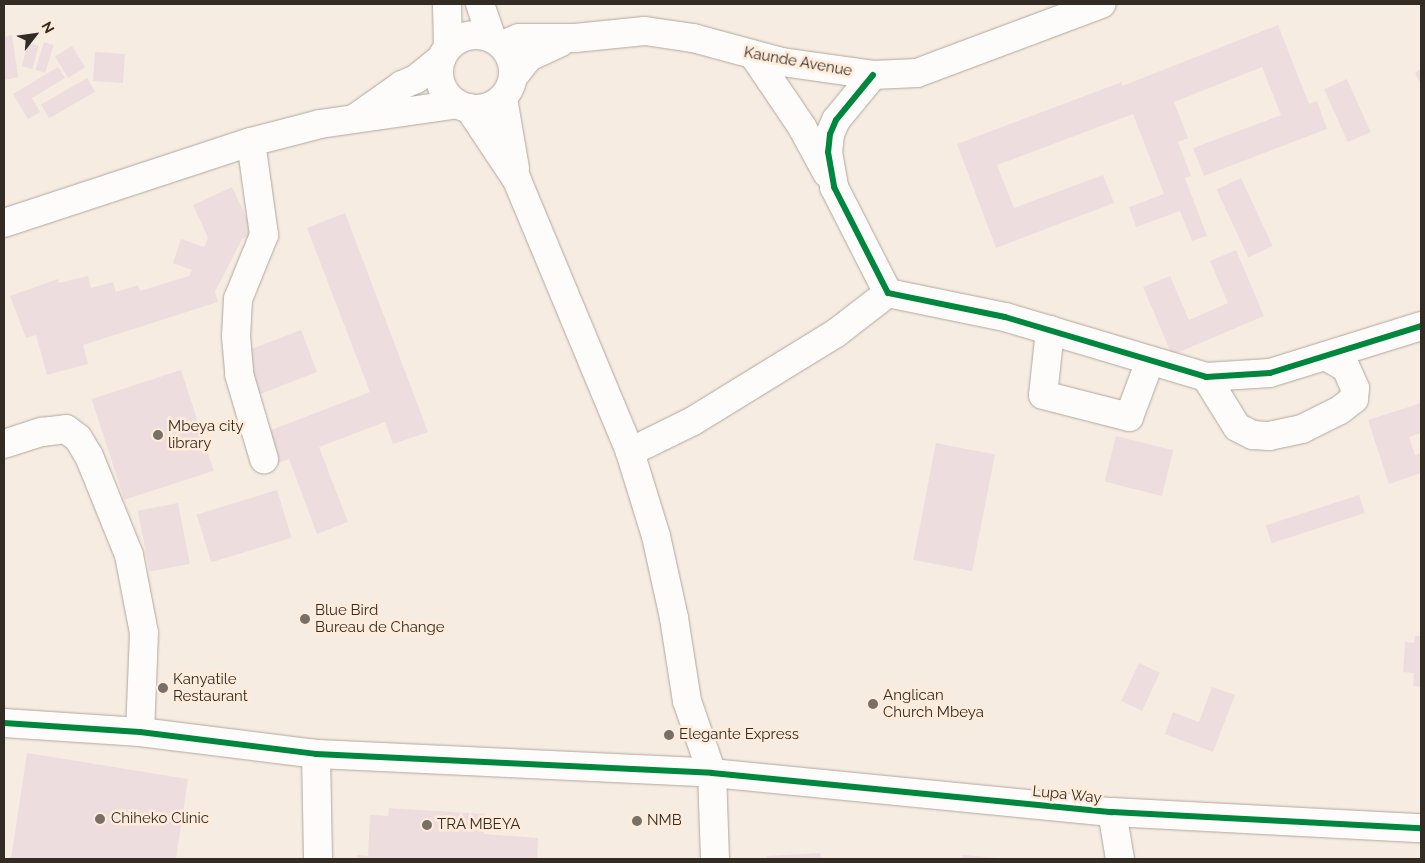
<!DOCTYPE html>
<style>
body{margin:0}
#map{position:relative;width:1425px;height:863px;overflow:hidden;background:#f7ece1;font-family:Raleway,sans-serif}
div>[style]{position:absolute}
.building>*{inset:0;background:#eddddf;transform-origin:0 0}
.roads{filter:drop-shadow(0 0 1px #b0a79f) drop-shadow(0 0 1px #b0a79f)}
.minor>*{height:28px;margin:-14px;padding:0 14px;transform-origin:14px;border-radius:14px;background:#fefcfa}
.major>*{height:28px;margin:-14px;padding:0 14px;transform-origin:14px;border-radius:14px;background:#fefcfa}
.major>.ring{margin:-14px;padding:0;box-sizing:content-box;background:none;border:28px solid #fefcfa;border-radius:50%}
.cycleway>*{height:6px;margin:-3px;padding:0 3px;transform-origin:3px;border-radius:3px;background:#00873e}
.dots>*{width:14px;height:14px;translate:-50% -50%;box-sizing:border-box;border:2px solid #ffebd9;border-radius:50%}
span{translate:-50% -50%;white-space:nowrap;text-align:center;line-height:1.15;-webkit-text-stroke:5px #ffebd9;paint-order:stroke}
.street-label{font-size:15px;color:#332c25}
.poi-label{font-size:15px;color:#332c25}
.left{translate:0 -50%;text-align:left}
.frame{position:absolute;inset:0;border:5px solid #332c25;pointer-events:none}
.north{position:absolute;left:10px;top:10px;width:50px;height:50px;-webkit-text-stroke:4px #ffebd9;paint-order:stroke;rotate:60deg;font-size:14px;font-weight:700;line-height:20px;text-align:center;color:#332c25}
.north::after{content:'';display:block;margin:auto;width:18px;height:22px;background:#332c25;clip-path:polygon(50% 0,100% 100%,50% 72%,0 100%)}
</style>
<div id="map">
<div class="building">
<i style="clip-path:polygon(1278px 25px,1309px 104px,1317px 101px,1327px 129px,1204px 176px,1193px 148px,1281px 115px,1262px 67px,1174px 102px,1188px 138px,1178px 142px,1191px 176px,1185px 178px,1207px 236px,1192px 241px,1180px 211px,1136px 227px,1129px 207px,1164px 194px,1133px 114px,997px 165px,1014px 208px,1103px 175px,1114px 203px,996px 248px,957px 144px,1122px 82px,1122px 86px)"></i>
<i style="clip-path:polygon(12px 35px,18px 77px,4px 80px,4px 37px)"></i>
<i style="left:44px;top:42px;width:10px;height:29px;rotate:17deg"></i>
<i style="left:28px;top:43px;width:11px;height:24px;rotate:15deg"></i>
<i style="left:72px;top:46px;width:25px;height:20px;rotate:58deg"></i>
<i style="left:95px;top:52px;width:30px;height:29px;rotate:4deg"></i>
<i style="clip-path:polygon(58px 67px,65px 78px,32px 98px,40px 112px,28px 119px,13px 94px)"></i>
<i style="clip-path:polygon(1421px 69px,1421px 84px,1415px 73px)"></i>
<i style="left:87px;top:78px;width:16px;height:53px;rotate:60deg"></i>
<i style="left:1347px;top:79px;width:58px;height:25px;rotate:66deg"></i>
<i style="left:1241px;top:178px;width:75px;height:27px;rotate:65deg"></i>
<i style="clip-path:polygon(232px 187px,254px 233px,242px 239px,215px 292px,218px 302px,83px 345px,88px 364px,47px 375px,36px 335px,26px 338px,10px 296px,58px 279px,59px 283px,88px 276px,91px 288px,113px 282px,116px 292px,138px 285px,140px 291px,189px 276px,192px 270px,173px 263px,181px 239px,204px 247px,208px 238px,193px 205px)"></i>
<i style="clip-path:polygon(345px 213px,428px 432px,393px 444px,385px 422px,319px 447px,348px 522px,317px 534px,289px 459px,278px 463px,266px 432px,370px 392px,307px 228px)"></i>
<i style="clip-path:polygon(1236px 250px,1264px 316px,1172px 355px,1143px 287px,1170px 276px,1189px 320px,1228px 303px,1210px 261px)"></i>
<i style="left:301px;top:330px;width:45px;height:66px;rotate:69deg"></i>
<i style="left:181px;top:370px;width:106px;height:94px;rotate:72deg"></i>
<i style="clip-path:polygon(1421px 403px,1421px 433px,1409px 437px,1415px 455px,1421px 453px,1421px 473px,1389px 484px,1368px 420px)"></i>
<i style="left:1116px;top:436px;width:59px;height:47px;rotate:14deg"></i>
<i style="left:936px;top:443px;width:60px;height:119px;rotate:11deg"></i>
<i style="left:277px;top:490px;width:50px;height:84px;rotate:73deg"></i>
<i style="left:1359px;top:495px;width:19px;height:98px;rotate:72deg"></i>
<i style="left:178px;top:503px;width:62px;height:41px;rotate:79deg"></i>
<i style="clip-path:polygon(1415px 636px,1421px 636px,1421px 687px,1413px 686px,1414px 673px,1403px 672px,1405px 642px,1414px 643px)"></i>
<i style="left:1139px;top:663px;width:23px;height:42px;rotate:25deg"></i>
<i style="clip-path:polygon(1212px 687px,1235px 695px,1213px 752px,1165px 734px,1173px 712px,1199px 722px)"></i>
<i style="clip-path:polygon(27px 753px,188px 779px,176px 859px,11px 859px)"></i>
<i style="clip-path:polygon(389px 808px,485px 814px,484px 834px,538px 838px,537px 859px,357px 859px,357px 855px,368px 856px,370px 815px,388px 816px)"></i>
<i style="clip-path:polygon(820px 853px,821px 859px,767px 859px,767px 856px)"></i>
<i style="clip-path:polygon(963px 855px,998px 858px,998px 859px,963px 859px)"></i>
</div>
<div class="roads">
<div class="minor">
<i style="left:447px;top:4px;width:43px;rotate:88.7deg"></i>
<i style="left:480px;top:4px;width:36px;rotate:71deg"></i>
<i style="left:502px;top:45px;width:18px;rotate:-22deg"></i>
<i style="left:519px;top:38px;width:56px"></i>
<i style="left:575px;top:38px;width:70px;rotate:-5.7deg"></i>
<i style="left:645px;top:31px;width:49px;rotate:8.3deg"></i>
<i style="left:693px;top:38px;width:92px;rotate:15.1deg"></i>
<i style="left:782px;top:62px;width:92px;rotate:8.1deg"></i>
<i style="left:873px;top:75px;width:44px;rotate:-2.6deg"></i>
<i style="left:917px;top:73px;width:197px;rotate:-20.5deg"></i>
<i style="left:754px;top:56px;width:86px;rotate:55.9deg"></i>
<i style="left:802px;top:127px;width:52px;rotate:61.5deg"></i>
<i style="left:873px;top:75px;width:58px;rotate:129.4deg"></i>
<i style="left:836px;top:120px;width:15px;rotate:113deg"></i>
<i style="left:830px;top:134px;width:18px;rotate:96deg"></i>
<i style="left:828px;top:152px;width:36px;rotate:80deg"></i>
<i style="left:834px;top:187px;width:119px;rotate:63deg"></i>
<i style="left:888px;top:293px;width:119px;rotate:11.6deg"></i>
<i style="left:1005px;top:317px;width:210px;rotate:16.6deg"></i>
<i style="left:1206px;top:377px;width:64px;rotate:-3.6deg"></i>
<i style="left:1270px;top:373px;width:158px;rotate:-17.3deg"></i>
<i style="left:514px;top:76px;width:24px;rotate:-52deg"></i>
<i style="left:529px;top:57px;width:35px;rotate:-25deg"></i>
<i style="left:251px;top:142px;width:94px;rotate:82deg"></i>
<i style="left:264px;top:235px;width:69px;rotate:112.1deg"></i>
<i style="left:238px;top:299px;width:37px;rotate:93deg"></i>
<i style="left:236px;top:336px;width:38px;rotate:85deg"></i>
<i style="left:239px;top:374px;width:89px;rotate:73.6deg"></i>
<i style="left:1050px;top:330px;width:65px;rotate:96.1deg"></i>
<i style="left:1043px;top:395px;width:89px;rotate:14.3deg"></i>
<i style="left:1129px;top:417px;width:60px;rotate:-69.4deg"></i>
<i style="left:1206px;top:377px;width:59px;rotate:58.2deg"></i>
<i style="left:1237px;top:427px;width:18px;rotate:27deg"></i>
<i style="left:1253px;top:435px;width:16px;rotate:4deg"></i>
<i style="left:1269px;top:436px;width:34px;rotate:-12deg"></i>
<i style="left:1302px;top:429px;width:42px;rotate:-26.6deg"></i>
<i style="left:1340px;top:410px;width:18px;rotate:-38deg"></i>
<i style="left:1354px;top:399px;width:11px;rotate:-85deg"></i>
<i style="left:1355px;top:388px;width:22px;rotate:-114deg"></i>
<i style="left:1346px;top:368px;width:24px;rotate:-150deg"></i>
<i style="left:4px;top:444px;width:40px;rotate:-18deg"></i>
<i style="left:42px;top:432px;width:24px;rotate:-7deg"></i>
<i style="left:66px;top:429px;width:15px;rotate:37deg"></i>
<i style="left:78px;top:438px;width:21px;rotate:59deg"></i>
<i style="left:89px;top:456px;width:107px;rotate:68deg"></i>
<i style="left:129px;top:555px;width:79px;rotate:79.1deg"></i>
<i style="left:144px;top:633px;width:99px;rotate:92.3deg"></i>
<i style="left:630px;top:452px;width:70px;rotate:-26.2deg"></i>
<i style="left:693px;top:421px;width:168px;rotate:-31.6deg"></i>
<i style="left:836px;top:333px;width:66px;rotate:-37.6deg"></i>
<i style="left:4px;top:723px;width:136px;rotate:3.8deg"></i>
<i style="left:140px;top:732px;width:177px;rotate:7.1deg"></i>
<i style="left:316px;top:754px;width:396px;rotate:2.7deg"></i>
<i style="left:712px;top:773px;width:402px;rotate:5.6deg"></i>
<i style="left:1112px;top:812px;width:309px;rotate:3deg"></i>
<i style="left:316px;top:754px;width:105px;rotate:88.9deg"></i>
<i style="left:1112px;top:812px;width:48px;rotate:80.3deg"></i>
</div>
<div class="major">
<i class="ring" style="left:439px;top:35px;width:46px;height:46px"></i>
<i style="left:503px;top:98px;width:71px;rotate:80.3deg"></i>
<i style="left:469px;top:108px;width:87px;rotate:56.3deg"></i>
<i style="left:517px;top:180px;width:295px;rotate:67.4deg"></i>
<i style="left:630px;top:452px;width:88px;rotate:72.8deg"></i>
<i style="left:656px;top:536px;width:84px;rotate:77.6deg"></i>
<i style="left:674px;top:618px;width:84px;rotate:81.1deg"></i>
<i style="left:687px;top:701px;width:76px;rotate:70.9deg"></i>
<i style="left:712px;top:773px;width:86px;rotate:88deg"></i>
<i style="left:357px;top:117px;width:55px;rotate:-35.4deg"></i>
<i style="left:402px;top:85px;width:15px;rotate:-23deg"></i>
<i style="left:416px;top:79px;width:33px;rotate:-39deg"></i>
<i style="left:4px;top:223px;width:260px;rotate:-18.2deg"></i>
<i style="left:251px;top:142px;width:71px;rotate:-14.6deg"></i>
<i style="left:320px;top:124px;width:139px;rotate:-8.2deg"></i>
</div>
</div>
<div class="cycleway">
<i style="left:873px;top:75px;width:58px;rotate:129.4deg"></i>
<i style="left:836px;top:120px;width:15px;rotate:113deg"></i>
<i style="left:830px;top:134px;width:18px;rotate:96deg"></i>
<i style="left:828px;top:152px;width:36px;rotate:80deg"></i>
<i style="left:834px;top:187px;width:119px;rotate:63deg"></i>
<i style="left:888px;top:293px;width:119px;rotate:11.6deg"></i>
<i style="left:1005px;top:317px;width:210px;rotate:16.6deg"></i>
<i style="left:1206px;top:377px;width:64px;rotate:-3.6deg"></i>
<i style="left:1270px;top:373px;width:158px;rotate:-17.3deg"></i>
<i style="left:4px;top:723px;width:136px;rotate:3.8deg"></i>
<i style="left:140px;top:732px;width:177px;rotate:7.1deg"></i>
<i style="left:316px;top:754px;width:396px;rotate:2.7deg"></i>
<i style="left:712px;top:773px;width:402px;rotate:5.6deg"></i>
<i style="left:1112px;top:812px;width:309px;rotate:3deg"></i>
</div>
<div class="dots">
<i style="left:158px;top:435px;background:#786f67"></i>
<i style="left:305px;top:619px;background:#786f67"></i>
<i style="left:163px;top:688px;background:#786f67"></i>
<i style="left:873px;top:704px;background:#786f67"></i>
<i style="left:669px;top:735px;background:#786f67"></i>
<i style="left:100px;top:819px;background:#786f67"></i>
<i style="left:637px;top:821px;background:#786f67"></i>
<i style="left:427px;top:825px;background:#786f67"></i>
</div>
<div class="street-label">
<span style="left:798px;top:62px;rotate:10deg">Kaunde Avenue</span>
<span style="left:1067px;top:795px;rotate:6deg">Lupa Way</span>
</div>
<div class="poi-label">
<span class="left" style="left:168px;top:435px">Mbeya city<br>library</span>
<span class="left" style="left:315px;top:619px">Blue Bird<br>Bureau de Change</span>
<span class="left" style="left:173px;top:688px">Kanyatile<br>Restaurant</span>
<span class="left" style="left:883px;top:704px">Anglican<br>Church Mbeya</span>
<span class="left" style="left:679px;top:735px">Elegante Express</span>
<span class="left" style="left:111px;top:819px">Chiheko Clinic</span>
<span class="left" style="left:647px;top:821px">NMB</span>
<span class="left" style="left:437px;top:825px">TRA MBEYA</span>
</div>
<div class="frame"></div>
<div class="north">N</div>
</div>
